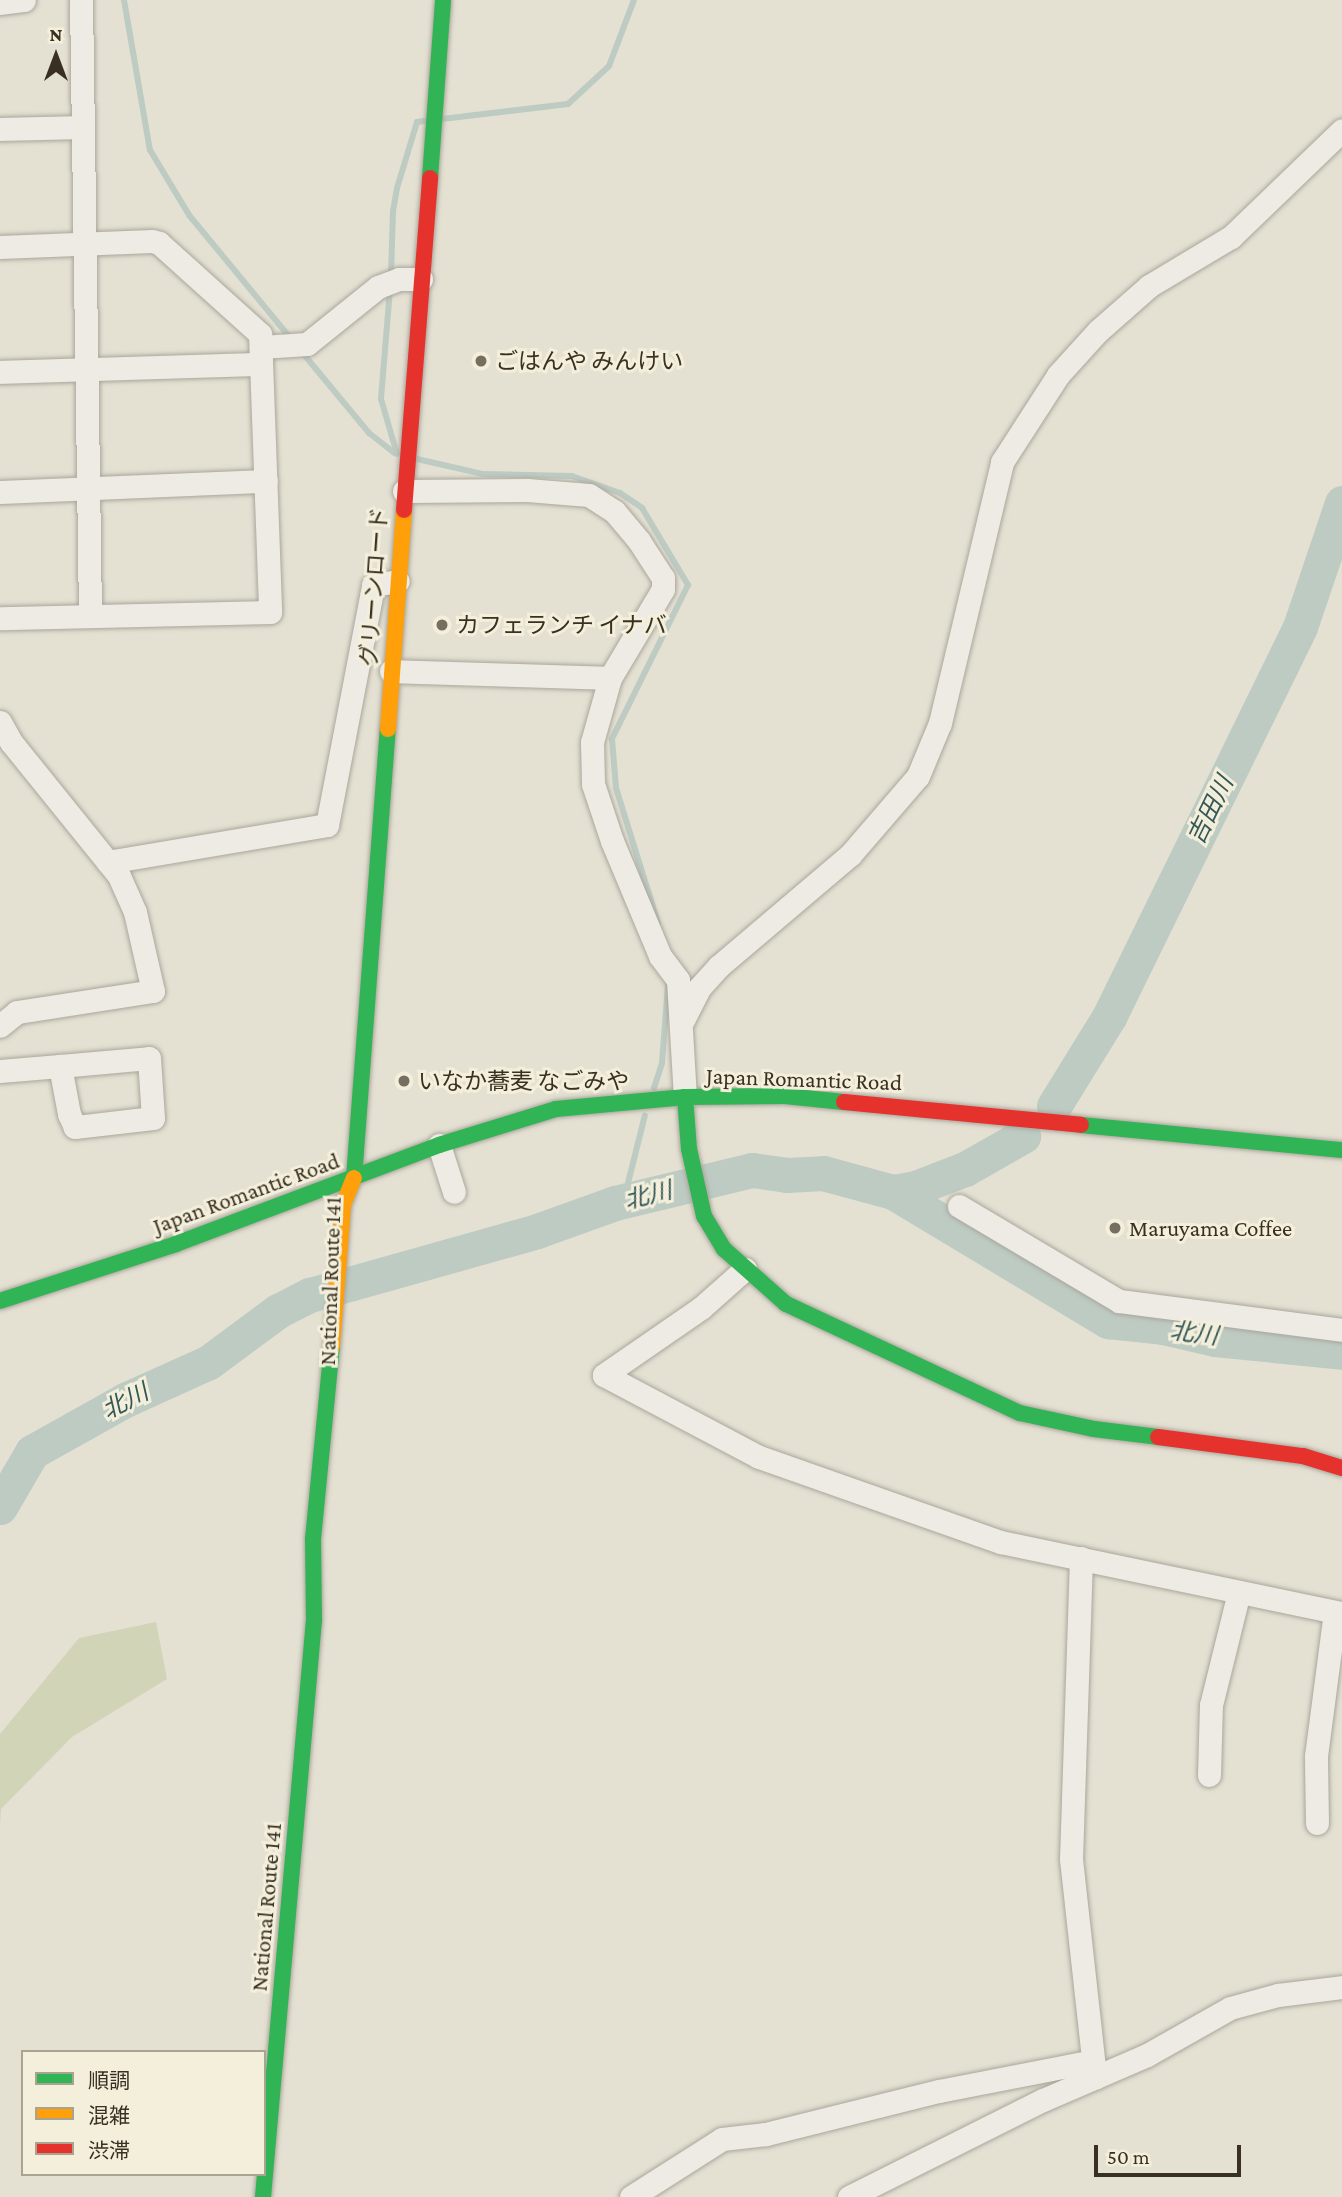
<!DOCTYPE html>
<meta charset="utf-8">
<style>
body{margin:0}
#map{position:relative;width:1342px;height:2197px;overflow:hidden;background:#e4e1d3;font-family:"Crimson Pro","Noto Sans JP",serif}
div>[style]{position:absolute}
.green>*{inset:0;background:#d1d4b7}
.stream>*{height:6px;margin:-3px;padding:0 3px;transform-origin:3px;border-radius:3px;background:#bdcbc3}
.river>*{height:35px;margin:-17.5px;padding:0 17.5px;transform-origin:17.5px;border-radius:17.5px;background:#bdcbc3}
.roads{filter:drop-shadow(0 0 2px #aaa69b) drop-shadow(0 0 2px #aaa69b)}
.street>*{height:23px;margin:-11.5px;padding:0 11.5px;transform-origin:11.5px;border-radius:11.5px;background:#edebe4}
.fast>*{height:16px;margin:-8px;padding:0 8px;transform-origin:8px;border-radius:8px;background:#30b455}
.slow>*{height:16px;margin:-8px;padding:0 8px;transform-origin:8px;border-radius:8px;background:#ff9f0a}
.jam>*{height:16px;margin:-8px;padding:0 8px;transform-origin:8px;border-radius:8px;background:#e5322d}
.dots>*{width:19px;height:19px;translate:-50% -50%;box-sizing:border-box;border:4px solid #f3efdb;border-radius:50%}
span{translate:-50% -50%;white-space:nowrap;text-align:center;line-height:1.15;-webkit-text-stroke:6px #f3efdb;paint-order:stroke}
.poi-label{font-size:23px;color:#393023}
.left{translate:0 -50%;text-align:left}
.street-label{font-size:23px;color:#393023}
.water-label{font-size:24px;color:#345758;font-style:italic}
.legend{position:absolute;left:21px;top:2050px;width:245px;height:126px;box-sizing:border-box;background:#f3efdb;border:2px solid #a9a391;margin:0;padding:9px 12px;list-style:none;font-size:21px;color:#393023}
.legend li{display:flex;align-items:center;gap:14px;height:35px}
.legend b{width:35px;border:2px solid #a9a391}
.north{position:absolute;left:21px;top:21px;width:70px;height:70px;-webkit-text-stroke:5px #f3efdb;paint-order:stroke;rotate:0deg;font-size:19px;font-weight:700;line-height:28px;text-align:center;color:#393023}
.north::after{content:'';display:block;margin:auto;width:24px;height:32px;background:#393023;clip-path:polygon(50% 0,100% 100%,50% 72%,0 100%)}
.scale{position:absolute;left:1094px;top:2145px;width:147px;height:32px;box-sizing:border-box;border:4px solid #393023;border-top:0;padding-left:9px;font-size:21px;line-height:24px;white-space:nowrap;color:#393023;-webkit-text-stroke:5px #f3efdb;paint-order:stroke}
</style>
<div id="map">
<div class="green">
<i style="clip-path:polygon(156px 1622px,167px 1679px,72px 1737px,1px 1809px,0 1826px,0 1734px,79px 1638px)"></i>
</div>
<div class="stream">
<i style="left:124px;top:0;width:152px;rotate:80.2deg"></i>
<i style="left:150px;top:150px;width:76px;rotate:59deg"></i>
<i style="left:189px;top:215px;width:162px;rotate:50.5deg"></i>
<i style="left:442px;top:119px;width:127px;rotate:-6.8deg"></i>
<i style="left:568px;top:104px;width:56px;rotate:-42.8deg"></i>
<i style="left:609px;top:66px;width:71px;rotate:-69.3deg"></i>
<i style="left:391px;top:275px;width:64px;rotate:-88.2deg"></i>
<i style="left:393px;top:211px;width:23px;rotate:-80deg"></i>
<i style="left:397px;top:188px;width:69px;rotate:-73.1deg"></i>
<i style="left:417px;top:122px;width:7px;rotate:-8deg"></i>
<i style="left:390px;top:289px;width:110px;rotate:94.7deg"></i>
<i style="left:381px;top:399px;width:57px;rotate:73.8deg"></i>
<i style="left:301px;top:351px;width:107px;rotate:50.3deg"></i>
<i style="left:369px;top:433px;width:33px;rotate:38deg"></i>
<i style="left:417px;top:459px;width:68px;rotate:12.8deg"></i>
<i style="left:483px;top:474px;width:89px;rotate:1.3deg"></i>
<i style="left:572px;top:476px;width:51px;rotate:19.5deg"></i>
<i style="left:620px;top:493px;width:27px;rotate:34deg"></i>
<i style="left:642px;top:508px;width:90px;rotate:59.1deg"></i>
<i style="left:688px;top:585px;width:172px;rotate:116.3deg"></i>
<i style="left:612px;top:739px;width:49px;rotate:85.3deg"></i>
<i style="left:616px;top:788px;width:141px;rotate:72.7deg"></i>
<i style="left:654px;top:1088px;width:26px;rotate:-72deg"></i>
<i style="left:662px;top:1063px;width:78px;rotate:-85.6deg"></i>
<i style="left:615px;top:1203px;width:13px;rotate:-39deg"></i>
<i style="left:625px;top:1195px;width:82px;rotate:-76deg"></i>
</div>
<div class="river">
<i style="left:1054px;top:1106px;width:105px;rotate:-58.3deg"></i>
<i style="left:1109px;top:1017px;width:434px;rotate:-63.9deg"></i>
<i style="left:1300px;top:627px;width:131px;rotate:-71.3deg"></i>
<i style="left:893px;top:1192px;width:22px;rotate:-10deg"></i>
<i style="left:915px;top:1188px;width:53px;rotate:-20.8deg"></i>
<i style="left:965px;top:1169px;width:67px;rotate:-29.6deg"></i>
<i style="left:0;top:1507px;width:64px;rotate:-59.8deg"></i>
<i style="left:32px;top:1452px;width:107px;rotate:-29.2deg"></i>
<i style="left:125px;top:1400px;width:92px;rotate:-24.3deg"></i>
<i style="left:209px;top:1362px;width:86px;rotate:-36.5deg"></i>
<i style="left:278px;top:1311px;width:36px;rotate:-27deg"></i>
<i style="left:310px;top:1295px;width:236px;rotate:-15.7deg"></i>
<i style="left:537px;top:1231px;width:83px;rotate:-19.7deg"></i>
<i style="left:615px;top:1203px;width:141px;rotate:-13.5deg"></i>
<i style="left:752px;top:1170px;width:35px;rotate:8deg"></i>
<i style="left:787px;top:1175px;width:36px;rotate:-3deg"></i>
<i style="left:823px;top:1173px;width:73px;rotate:15.2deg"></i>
<i style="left:893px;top:1192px;width:251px;rotate:31deg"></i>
<i style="left:1108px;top:1321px;width:55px;rotate:6.2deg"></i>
<i style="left:1163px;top:1327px;width:53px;rotate:13deg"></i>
<i style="left:1215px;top:1339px;width:128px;rotate:5.8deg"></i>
</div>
<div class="roads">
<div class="street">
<i style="left:81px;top:0;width:616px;rotate:89.16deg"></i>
<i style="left:0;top:3px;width:24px;rotate:-7deg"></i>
<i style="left:0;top:129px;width:83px;rotate:-1.4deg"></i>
<i style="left:0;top:247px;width:152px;rotate:-2.3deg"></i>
<i style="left:152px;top:241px;width:7px;rotate:16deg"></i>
<i style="left:159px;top:243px;width:136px;rotate:42deg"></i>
<i style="left:260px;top:334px;width:278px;rotate:87.9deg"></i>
<i style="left:270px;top:612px;width:270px;rotate:178.7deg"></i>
<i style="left:261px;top:347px;width:46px;rotate:-3.7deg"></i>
<i style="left:307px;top:344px;width:91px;rotate:-38.8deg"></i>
<i style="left:378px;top:287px;width:22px;rotate:-21deg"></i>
<i style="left:399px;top:279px;width:22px"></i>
<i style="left:0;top:372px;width:261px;rotate:-1.8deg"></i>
<i style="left:404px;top:491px;width:123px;rotate:-0.5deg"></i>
<i style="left:527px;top:490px;width:62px;rotate:4.6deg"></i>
<i style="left:589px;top:495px;width:30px;rotate:33deg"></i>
<i style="left:614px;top:511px;width:39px;rotate:50deg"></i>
<i style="left:639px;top:541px;width:44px;rotate:57deg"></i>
<i style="left:663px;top:578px;width:11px;rotate:90deg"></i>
<i style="left:663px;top:589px;width:104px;rotate:120.8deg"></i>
<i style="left:610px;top:678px;width:66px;rotate:105.7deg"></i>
<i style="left:592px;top:742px;width:42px;rotate:88.6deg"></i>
<i style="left:593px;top:784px;width:60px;rotate:71.6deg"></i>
<i style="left:612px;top:841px;width:125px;rotate:67.3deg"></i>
<i style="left:660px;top:956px;width:30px;rotate:53deg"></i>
<i style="left:678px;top:980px;width:117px;rotate:86.6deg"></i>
<i style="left:0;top:492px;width:266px;rotate:-2.4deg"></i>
<i style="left:391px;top:671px;width:219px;rotate:1.8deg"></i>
<i style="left:0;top:722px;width:23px;rotate:61deg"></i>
<i style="left:11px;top:742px;width:172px;rotate:51.1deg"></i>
<i style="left:119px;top:876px;width:39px;rotate:66deg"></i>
<i style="left:135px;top:912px;width:81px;rotate:77.2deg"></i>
<i style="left:153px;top:991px;width:138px;rotate:171.2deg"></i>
<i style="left:17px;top:1012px;width:22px;rotate:141deg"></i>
<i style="left:108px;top:862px;width:222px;rotate:-9.6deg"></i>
<i style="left:327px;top:825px;width:244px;rotate:-79.1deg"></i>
<i style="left:373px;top:585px;width:25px;rotate:-9deg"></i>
<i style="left:682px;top:1022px;width:39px;rotate:-63deg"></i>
<i style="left:700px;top:987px;width:28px;rotate:-48deg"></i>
<i style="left:719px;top:966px;width:172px;rotate:-40.3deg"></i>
<i style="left:850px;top:855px;width:104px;rotate:-49.3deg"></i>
<i style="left:918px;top:776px;width:57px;rotate:-67.5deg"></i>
<i style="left:940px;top:723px;width:268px;rotate:-76.6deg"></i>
<i style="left:1002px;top:462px;width:103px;rotate:-57.2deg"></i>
<i style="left:1058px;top:375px;width:59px;rotate:-47.7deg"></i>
<i style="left:1098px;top:331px;width:68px;rotate:-41.4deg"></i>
<i style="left:1149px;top:286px;width:96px;rotate:-30.9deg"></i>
<i style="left:1231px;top:237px;width:154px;rotate:-43.9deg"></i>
<i style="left:0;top:1071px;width:60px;rotate:-4.8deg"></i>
<i style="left:60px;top:1066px;width:89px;rotate:-5.1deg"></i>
<i style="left:149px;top:1058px;width:60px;rotate:86.2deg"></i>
<i style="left:153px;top:1118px;width:79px;rotate:173.4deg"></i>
<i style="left:75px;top:1127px;width:14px;rotate:-115deg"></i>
<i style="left:69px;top:1114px;width:49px;rotate:-100.6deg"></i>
<i style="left:439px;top:1145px;width:49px;rotate:72.3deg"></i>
<i style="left:959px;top:1206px;width:186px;rotate:30.7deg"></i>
<i style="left:1119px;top:1301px;width:225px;rotate:7.4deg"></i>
<i style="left:745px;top:1269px;width:59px;rotate:138.4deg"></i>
<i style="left:701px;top:1308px;width:118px;rotate:145.4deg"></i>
<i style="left:604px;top:1375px;width:175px;rotate:27.9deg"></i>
<i style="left:759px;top:1457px;width:256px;rotate:19.4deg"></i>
<i style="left:1001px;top:1542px;width:348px;rotate:11.8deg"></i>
<i style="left:1081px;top:1558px;width:301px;rotate:91.9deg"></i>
<i style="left:1071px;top:1859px;width:220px;rotate:83.7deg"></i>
<i style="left:1209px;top:1775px;width:70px;rotate:-88.4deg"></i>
<i style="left:1211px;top:1705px;width:116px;rotate:-76.1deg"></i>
<i style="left:1317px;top:1823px;width:67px;rotate:-90.9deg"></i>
<i style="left:1316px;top:1756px;width:145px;rotate:-82.5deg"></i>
<i style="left:631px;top:2197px;width:108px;rotate:-32.5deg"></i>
<i style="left:722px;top:2139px;width:44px;rotate:-6.5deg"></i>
<i style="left:766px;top:2134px;width:178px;rotate:-14deg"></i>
<i style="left:939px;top:2091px;width:157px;rotate:-11deg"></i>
<i style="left:849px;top:2197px;width:217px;rotate:-26.6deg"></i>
<i style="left:1043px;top:2100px;width:113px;rotate:-23.4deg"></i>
<i style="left:1147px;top:2055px;width:95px;rotate:-29.5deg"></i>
<i style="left:1230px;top:2008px;width:50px;rotate:-15.2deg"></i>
<i style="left:1278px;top:1995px;width:64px;rotate:-7.1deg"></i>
</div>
<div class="fast">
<i style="left:430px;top:178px;width:178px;rotate:-85.8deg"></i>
<i style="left:685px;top:1097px;width:52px;rotate:85.6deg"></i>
<i style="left:689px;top:1149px;width:69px;rotate:77.4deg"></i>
<i style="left:704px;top:1216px;width:39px;rotate:59deg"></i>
<i style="left:724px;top:1249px;width:83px;rotate:41.6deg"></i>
<i style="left:786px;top:1304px;width:258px;rotate:25deg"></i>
<i style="left:1020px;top:1413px;width:76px;rotate:12.2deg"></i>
<i style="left:1094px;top:1429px;width:64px;rotate:7.1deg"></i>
<i style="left:1081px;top:1125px;width:262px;rotate:5.5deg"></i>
<i style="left:354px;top:1178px;width:450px;rotate:-85.7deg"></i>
<i style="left:0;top:1301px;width:185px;rotate:-17.9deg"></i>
<i style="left:176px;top:1244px;width:281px;rotate:-20.6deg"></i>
<i style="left:439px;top:1145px;width:122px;rotate:-17.1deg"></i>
<i style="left:556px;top:1109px;width:130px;rotate:-5.3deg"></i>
<i style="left:685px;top:1097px;width:100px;rotate:-0.6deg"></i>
<i style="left:785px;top:1096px;width:59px;rotate:5.8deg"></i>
<i style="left:263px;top:2197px;width:579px;rotate:-84.95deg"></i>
<i style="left:314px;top:1620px;width:81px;rotate:-90.7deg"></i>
<i style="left:313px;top:1539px;width:194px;rotate:-84.4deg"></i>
</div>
<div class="slow">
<i style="left:388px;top:729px;width:220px;rotate:-85.8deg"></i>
<i style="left:332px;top:1346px;width:141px;rotate:-85.5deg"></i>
<i style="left:343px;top:1205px;width:29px;rotate:-68deg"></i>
</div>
<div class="jam">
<i style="left:404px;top:510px;width:333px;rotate:-85.5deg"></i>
<i style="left:844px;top:1102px;width:238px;rotate:5.5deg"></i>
<i style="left:1158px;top:1437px;width:146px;rotate:7.5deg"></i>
<i style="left:1303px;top:1456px;width:41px;rotate:17.1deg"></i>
</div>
</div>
<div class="dots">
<i style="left:481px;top:361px;background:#756e61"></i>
<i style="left:442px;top:625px;background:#756e61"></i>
<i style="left:404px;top:1081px;background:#756e61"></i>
<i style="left:1115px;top:1228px;background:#756e61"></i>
</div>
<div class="poi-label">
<span class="left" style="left:495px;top:361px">ごはんや みんけい</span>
<span class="left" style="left:456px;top:625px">カフェランチ イナバ</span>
<span class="left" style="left:418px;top:1081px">いなか蕎麦 なごみや</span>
<span class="left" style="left:1129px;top:1228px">Maruyama Coffee</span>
</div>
<div class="street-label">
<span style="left:374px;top:587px;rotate:-86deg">グリーンロード</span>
<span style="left:804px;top:1079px;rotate:2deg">Japan Romantic Road</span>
<span style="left:246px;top:1193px;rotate:-20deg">Japan Romantic Road</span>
<span style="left:330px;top:1281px;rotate:-88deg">National Route 141</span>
<span style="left:266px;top:1907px;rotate:-85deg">National Route 141</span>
</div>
<div class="water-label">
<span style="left:1210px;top:810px;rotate:-64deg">吉田川</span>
<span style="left:648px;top:1195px;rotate:-14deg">北川</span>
<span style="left:1194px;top:1333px;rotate:7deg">北川</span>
<span style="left:125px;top:1401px;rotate:-27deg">北川</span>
</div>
<ul class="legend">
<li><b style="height:9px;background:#30b455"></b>順調</li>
<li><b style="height:9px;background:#ff9f0a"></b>混雑</li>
<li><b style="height:9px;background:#e5322d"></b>渋滞</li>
</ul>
<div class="north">N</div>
<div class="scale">50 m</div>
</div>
